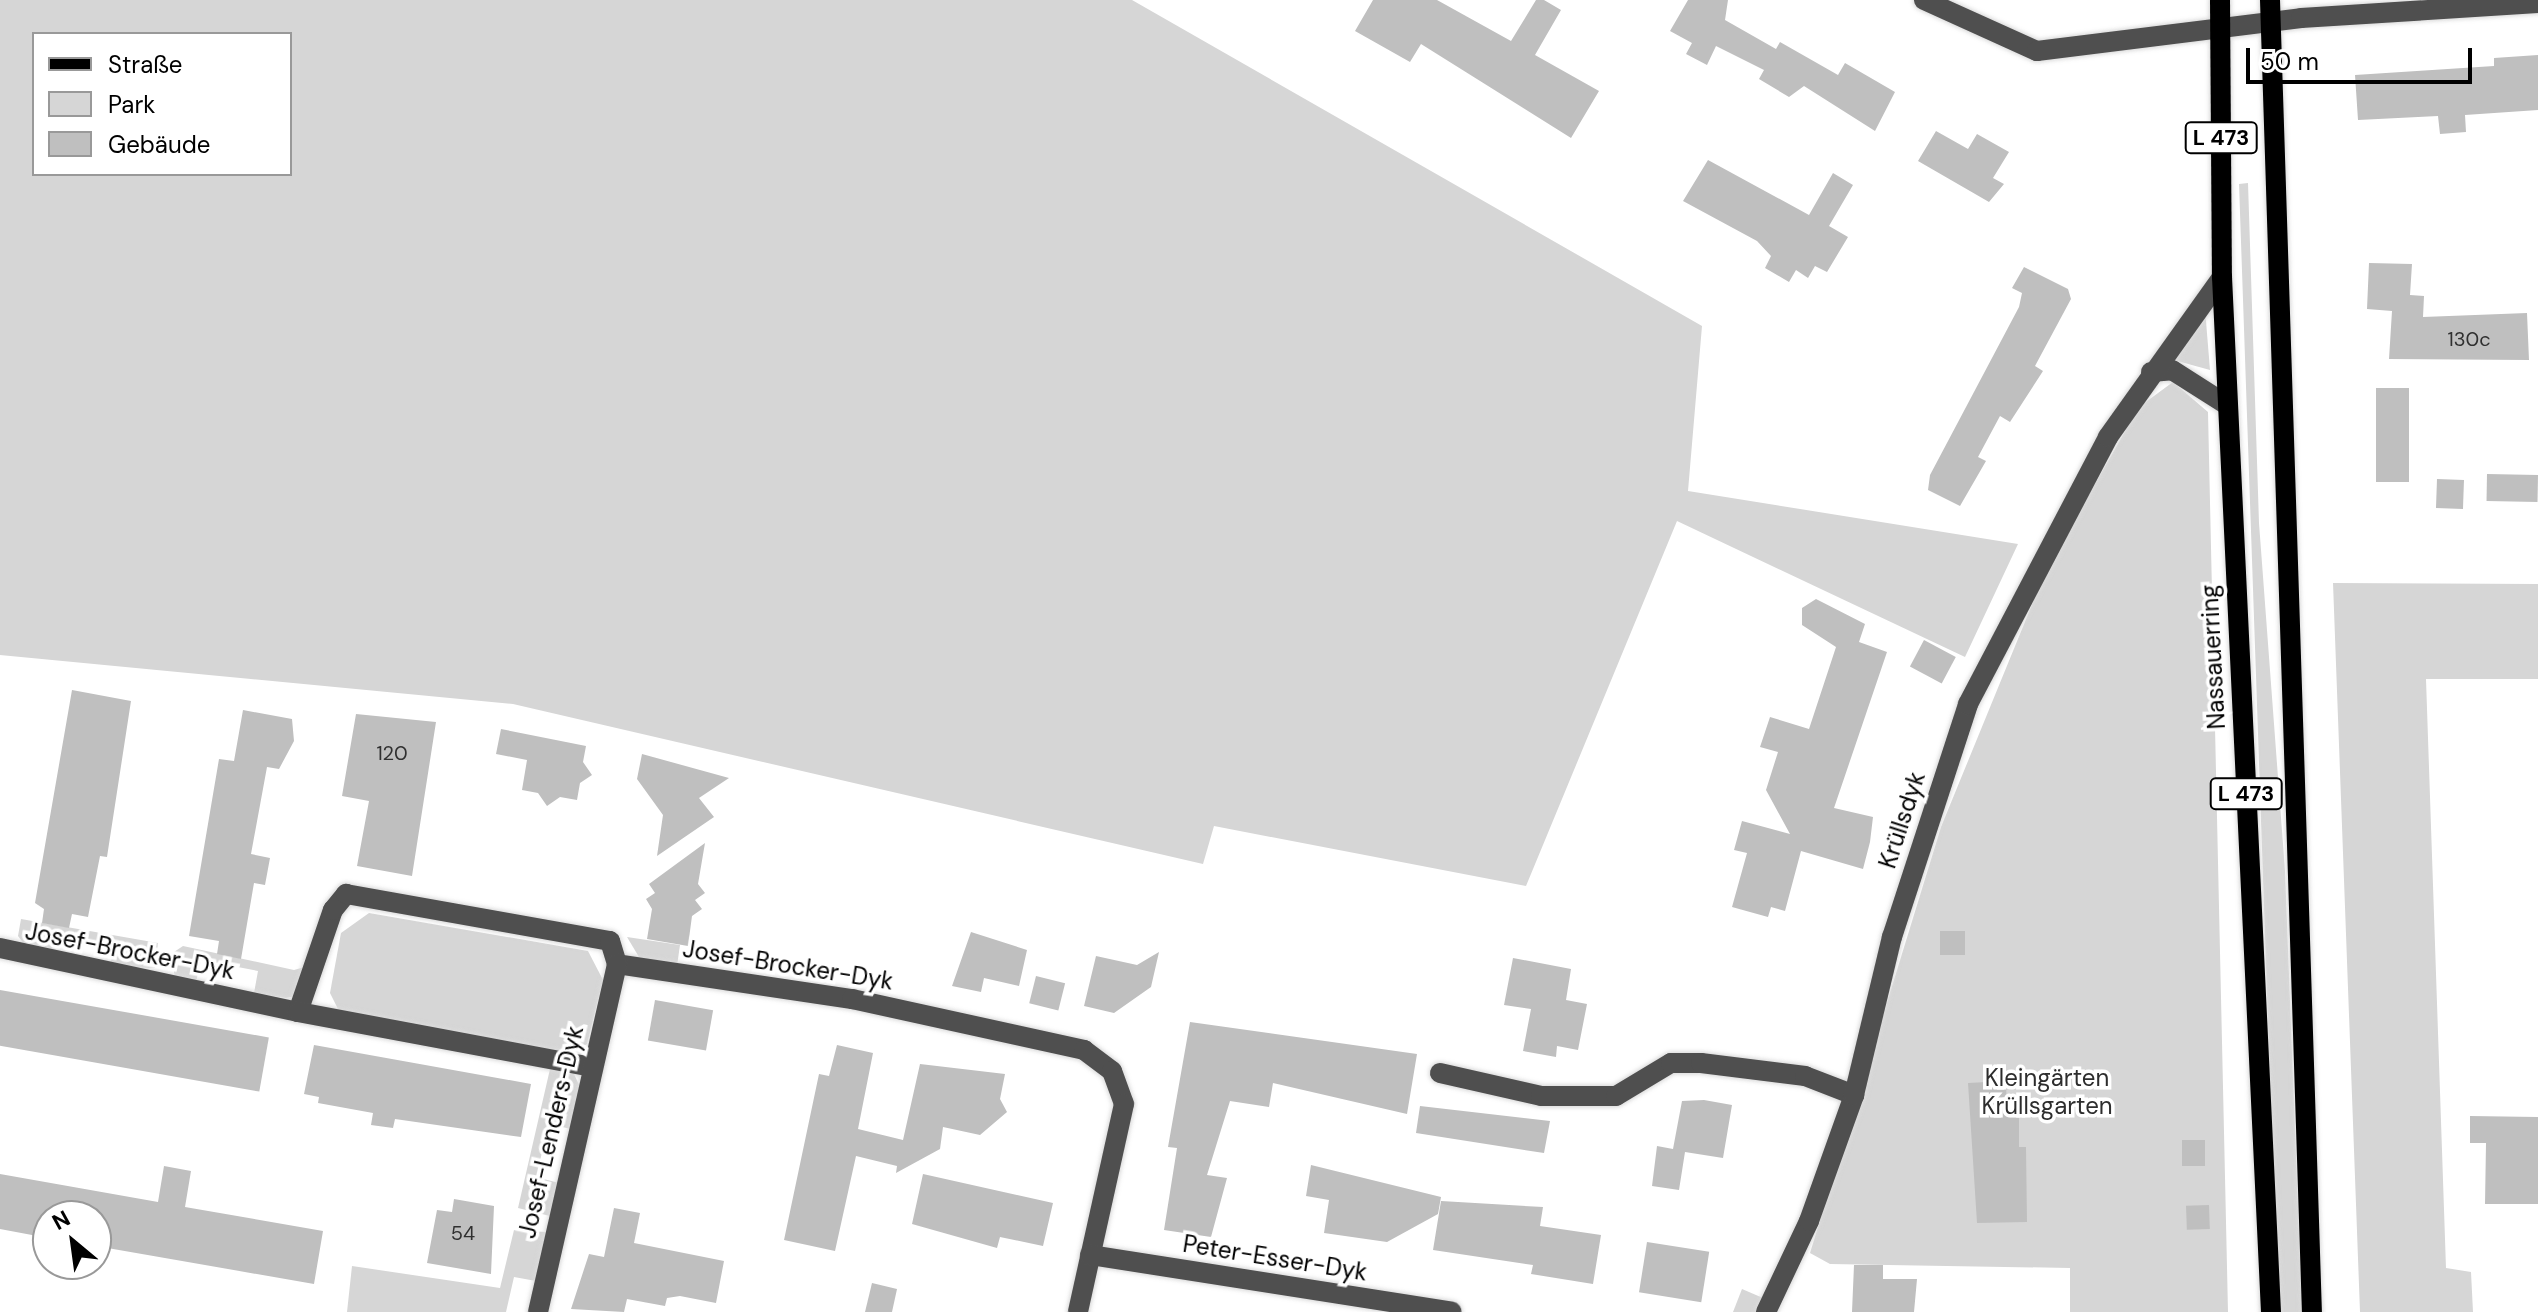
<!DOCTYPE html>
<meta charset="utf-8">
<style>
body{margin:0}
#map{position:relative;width:2538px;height:1312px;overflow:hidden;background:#fff;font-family:"DM Sans",sans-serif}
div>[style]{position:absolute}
.green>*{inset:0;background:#d6d6d6}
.building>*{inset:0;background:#bfbfbf;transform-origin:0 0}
.roads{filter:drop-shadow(0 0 2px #dbdbdb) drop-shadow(0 0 2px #dbdbdb)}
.minor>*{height:20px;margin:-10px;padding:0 10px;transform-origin:10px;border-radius:10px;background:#4f4f4f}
.major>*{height:20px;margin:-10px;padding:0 10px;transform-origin:10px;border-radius:10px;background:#000}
span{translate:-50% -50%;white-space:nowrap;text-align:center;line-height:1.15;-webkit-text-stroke:7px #fff;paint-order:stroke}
.number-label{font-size:20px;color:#303030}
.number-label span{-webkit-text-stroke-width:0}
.shield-label span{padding:2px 6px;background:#fff;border:2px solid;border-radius:6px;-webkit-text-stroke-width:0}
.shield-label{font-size:22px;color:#000;font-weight:700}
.street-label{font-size:24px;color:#000}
.park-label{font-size:24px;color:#2d2d2d}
.legend{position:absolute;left:32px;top:32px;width:260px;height:144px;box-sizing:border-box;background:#fff;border:2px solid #999;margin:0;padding:10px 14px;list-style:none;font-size:24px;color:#000}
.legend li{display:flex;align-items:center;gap:16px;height:40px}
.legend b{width:40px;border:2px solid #999}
.north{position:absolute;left:32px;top:1200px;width:80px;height:80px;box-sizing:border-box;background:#fff;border:2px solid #999;border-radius:50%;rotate:331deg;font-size:22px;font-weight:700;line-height:32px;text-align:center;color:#000}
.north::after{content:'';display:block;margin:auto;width:28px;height:36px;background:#000;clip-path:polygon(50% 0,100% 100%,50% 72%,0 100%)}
.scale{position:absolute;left:2246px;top:48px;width:226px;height:36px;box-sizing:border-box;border:4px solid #000;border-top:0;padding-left:10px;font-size:24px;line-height:28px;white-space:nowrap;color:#000;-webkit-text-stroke:6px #fff;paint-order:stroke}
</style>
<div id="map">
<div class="green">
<i style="clip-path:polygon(evenodd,0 0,1132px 0,1702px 326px,1688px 491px,2018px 544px,1965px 657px,1677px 521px,1526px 886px,1214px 826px,1203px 864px,513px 704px,0 655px,0 0,34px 34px,290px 34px,290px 174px,34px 174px,34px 34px)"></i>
<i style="clip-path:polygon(2248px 183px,2259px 523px,2285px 871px,2302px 1312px,2278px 1312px,2239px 184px)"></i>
<i style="clip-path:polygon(2205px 309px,2210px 370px,2170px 359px)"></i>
<i style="clip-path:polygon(2173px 382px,2208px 412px,2228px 1312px,2070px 1312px,2070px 1268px,1830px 1264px,1810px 1253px,1941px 827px,2047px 568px,2139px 407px)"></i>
<i style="clip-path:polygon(2333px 583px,2538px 584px,2538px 679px,2426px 679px,2446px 1268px,2471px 1272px,2473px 1312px,2360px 1312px)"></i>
<i style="clip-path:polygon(369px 913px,588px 951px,603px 980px,587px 1044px,572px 1053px,340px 1013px,330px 993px,341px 933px)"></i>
<i style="clip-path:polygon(21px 919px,158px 943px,155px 968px,110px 967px,114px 945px,58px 933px,53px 956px,30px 952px,18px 936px)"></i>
<i style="clip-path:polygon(627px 937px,680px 945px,677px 966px,639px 957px)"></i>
<i style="clip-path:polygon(183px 946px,294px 970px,305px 967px,295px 996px,286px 998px,254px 993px,258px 971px,201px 960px,196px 982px,175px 978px,171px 954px)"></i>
<i style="clip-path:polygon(550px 1069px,574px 1074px,581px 1089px,571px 1129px,549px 1124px,536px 1177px,559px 1183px,550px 1216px,518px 1208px)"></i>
<i style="clip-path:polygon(514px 1230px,546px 1232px,536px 1281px,514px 1277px,506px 1312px,347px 1312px,352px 1266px,500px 1288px)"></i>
<i style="clip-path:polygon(1742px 1289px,1763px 1298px,1757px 1312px,1733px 1312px)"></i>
</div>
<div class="building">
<i style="clip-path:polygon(1373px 0,1437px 0,1511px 41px,1536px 0,1544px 0,1561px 10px,1535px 55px,1599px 91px,1571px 138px,1421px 44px,1410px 62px,1355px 31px)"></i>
<i style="clip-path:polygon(1688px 0,1728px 0,1725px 20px,1776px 49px,1780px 42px,1838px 75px,1845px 63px,1895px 92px,1875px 131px,1804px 86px,1789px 97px,1759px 79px,1764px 70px,1716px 46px,1707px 65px,1686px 54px,1692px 43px,1670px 31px)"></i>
<i style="clip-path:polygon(2538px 55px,2538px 110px,2465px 115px,2466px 132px,2440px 134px,2438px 116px,2358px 120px,2355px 75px,2494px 66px,2494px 58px)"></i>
<i style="clip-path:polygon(1936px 131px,1968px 149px,1977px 134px,2009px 152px,1993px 178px,2004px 184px,1989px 202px,1918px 161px)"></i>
<i style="clip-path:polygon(1708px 160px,1809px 215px,1833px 173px,1853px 185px,1829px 226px,1848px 237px,1827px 272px,1815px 266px,1808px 278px,1796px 270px,1789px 282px,1765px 268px,1771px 256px,1757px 241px,1683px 201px)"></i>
<i style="clip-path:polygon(2369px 263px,2412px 264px,2410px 295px,2424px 296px,2423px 317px,2527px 313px,2529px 360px,2389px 359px,2392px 311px,2367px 309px)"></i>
<i style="clip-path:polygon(2024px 267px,2068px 289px,2071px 299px,2035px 366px,2043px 371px,2010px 422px,2000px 416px,1978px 457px,1986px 461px,1960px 506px,1928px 490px,1930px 475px,2019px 307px,2022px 293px,2012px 288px)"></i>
<i style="left:2376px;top:388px;width:33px;height:94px"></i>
<i style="left:2487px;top:474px;width:51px;height:27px;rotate:1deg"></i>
<i style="left:2437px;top:479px;width:27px;height:29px;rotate:2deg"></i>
<i style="clip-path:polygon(1816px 599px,1865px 624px,1859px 642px,1887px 652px,1834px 808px,1873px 817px,1870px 842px,1863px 869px,1801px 851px,1785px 911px,1771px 907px,1768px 917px,1732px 907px,1747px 853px,1734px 850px,1742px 821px,1790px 834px,1766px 790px,1778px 752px,1760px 747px,1770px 717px,1809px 729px,1836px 647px,1802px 625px,1802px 608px)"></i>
<i style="left:1924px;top:640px;width:36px;height:30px;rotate:28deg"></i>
<i style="clip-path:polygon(72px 690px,131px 701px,107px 857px,100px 856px,88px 917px,72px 914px,69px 928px,42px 923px,44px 909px,35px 903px)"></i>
<i style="clip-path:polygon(243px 710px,292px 719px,294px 741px,279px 769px,267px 767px,251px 854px,270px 858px,265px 885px,254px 883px,241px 959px,217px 954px,219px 941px,189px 936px,219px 759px,234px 761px)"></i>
<i style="clip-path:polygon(356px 714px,436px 722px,412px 876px,357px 866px,369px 801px,342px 796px)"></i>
<i style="clip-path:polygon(501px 729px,586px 746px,583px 762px,592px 775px,580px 783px,577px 800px,560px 797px,547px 806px,538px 793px,522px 790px,527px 760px,496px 754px)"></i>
<i style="clip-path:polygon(642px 754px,729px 778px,699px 798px,714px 817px,657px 856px,663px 815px,637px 779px)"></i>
<i style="clip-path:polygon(705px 843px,698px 884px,705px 893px,695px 900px,702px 909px,692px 916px,688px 946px,647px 939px,652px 909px,646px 899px,655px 893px,649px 884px)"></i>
<i style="left:1965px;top:931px;width:24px;height:25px;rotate:90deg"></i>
<i style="clip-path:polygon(971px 932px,1027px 950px,1019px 986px,984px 978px,981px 992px,952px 986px)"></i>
<i style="clip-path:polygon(1159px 952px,1151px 987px,1114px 1013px,1084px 1006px,1096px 956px,1137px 965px)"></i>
<i style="clip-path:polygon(1513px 958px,1571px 969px,1566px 1000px,1587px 1004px,1578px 1050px,1557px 1046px,1556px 1057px,1523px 1051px,1531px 1009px,1504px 1005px)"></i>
<i style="left:1036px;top:976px;width:30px;height:28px;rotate:14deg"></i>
<i style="left:0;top:990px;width:273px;height:55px;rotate:10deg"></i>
<i style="left:655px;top:1000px;width:59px;height:41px;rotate:10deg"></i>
<i style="clip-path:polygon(1190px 1022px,1417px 1054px,1407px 1114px,1273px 1083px,1269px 1107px,1230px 1101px,1207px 1175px,1227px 1178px,1211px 1237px,1164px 1230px,1177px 1148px,1168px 1147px)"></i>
<i style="clip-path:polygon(314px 1045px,531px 1084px,521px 1137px,395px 1119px,393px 1128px,371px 1125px,373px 1113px,318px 1103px,319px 1097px,304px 1094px)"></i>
<i style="clip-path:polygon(837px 1045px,873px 1053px,858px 1129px,903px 1140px,920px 1064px,1005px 1074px,1000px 1099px,1007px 1112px,980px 1135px,943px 1127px,940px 1149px,896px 1173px,897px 1166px,856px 1156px,835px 1251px,784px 1240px,819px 1074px,829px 1076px)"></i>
<i style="clip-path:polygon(2006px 1081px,2007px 1117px,2019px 1117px,2019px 1147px,2026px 1147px,2027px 1222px,1977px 1223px,1968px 1083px)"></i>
<i style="clip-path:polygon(1704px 1100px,1732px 1105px,1723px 1158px,1685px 1152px,1679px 1190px,1652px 1186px,1657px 1146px,1673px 1149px,1682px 1101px)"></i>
<i style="clip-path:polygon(1420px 1106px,1550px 1121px,1544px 1153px,1416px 1133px)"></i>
<i style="clip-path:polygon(2470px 1116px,2538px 1117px,2538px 1204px,2485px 1204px,2486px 1143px,2470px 1143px)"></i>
<i style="left:2182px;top:1140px;width:23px;height:26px"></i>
<i style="clip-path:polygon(1311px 1165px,1441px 1197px,1438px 1214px,1387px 1242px,1324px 1233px,1329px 1200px,1306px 1196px)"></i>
<i style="clip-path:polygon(164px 1166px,191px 1171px,185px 1207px,323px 1231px,314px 1284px,96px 1246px,96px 1216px,48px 1216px,48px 1238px,0 1229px,0 1174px,158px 1202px)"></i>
<i style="clip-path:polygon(923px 1174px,1053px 1203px,1043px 1246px,1000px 1237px,997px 1248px,912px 1224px)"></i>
<i style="clip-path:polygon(454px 1199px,494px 1206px,491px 1274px,427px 1263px,437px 1210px,452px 1212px)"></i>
<i style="clip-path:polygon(1441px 1201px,1543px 1207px,1540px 1226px,1601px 1235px,1593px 1284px,1531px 1274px,1533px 1265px,1433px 1250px)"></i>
<i style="left:2209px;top:1205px;width:24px;height:23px;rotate:88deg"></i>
<i style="clip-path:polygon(614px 1208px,640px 1213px,634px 1243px,724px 1261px,716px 1303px,680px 1296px,667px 1298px,665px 1306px,627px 1299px,624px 1312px,571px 1309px,589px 1254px,604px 1257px)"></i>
<i style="left:1647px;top:1242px;width:63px;height:51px;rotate:9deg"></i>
<i style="clip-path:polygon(1854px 1265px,1883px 1265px,1883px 1279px,1917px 1279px,1914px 1312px,1852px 1312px)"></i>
<i style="clip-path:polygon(872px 1283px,897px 1289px,892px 1312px,865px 1312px)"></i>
</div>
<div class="roads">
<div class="minor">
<i style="left:1924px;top:0;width:124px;rotate:24.3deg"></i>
<i style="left:2037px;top:51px;width:266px;rotate:-7.1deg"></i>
<i style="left:2301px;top:18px;width:237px;rotate:-3.6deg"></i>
<i style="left:2151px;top:372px;width:21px;rotate:-5deg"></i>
<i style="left:2172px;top:370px;width:65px;rotate:32.5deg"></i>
<i style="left:0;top:948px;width:305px;rotate:12.1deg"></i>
<i style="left:298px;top:1012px;width:108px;rotate:-71.1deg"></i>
<i style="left:333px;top:910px;width:21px;rotate:-51deg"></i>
<i style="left:346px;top:894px;width:268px;rotate:10.1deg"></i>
<i style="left:610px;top:941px;width:24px;rotate:73deg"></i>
<i style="left:617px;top:964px;width:238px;rotate:8.5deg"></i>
<i style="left:852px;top:999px;width:238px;rotate:12.4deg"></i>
<i style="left:1084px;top:1050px;width:35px;rotate:37deg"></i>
<i style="left:1112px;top:1071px;width:35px;rotate:70deg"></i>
<i style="left:1124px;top:1104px;width:213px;rotate:102.5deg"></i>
<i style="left:298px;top:1012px;width:300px;rotate:10.6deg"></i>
<i style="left:1440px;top:1073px;width:104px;rotate:12.8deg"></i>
<i style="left:1541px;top:1096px;width:75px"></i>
<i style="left:1616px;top:1096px;width:64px;rotate:-31deg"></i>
<i style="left:1671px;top:1063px;width:30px"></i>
<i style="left:1701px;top:1063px;width:105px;rotate:7.1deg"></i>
<i style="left:1805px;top:1076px;width:53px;rotate:21.2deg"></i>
<i style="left:1090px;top:1255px;width:366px;rotate:8.9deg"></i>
<i style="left:538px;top:1312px;width:357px;rotate:-77.2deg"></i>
<i style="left:1766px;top:1312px;width:101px;rotate:-64.7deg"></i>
<i style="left:1809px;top:1221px;width:134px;rotate:-70.3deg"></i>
<i style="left:1854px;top:1095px;width:163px;rotate:-76.5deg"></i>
<i style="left:1892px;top:937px;width:245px;rotate:-71.9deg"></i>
<i style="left:1968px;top:704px;width:301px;rotate:-62.3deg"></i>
<i style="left:2108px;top:437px;width:196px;rotate:-54.5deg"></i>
</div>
<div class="major">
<i style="left:2220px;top:0;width:277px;rotate:89.6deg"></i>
<i style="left:2222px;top:277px;width:1036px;rotate:87.29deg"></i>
<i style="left:2270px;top:0;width:1313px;rotate:88.17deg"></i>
</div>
</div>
<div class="number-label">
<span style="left:2469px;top:339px">130c</span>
<span style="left:392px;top:753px">120</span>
<span style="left:463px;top:1233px">54</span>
</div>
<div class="shield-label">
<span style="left:2221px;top:138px">L 473</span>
<span style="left:2246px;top:794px">L 473</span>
</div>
<div class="street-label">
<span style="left:2213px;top:657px;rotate:-93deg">Nassauerring</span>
<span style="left:1902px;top:820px;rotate:-72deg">Krüllsdyk</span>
<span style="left:130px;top:951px;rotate:11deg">Josef-Brocker-Dyk</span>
<span style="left:788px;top:965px;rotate:9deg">Josef-Brocker-Dyk</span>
<span style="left:551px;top:1132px;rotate:-77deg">Josef-Lenders-Dyk</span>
<span style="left:1275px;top:1258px;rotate:9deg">Peter-Esser-Dyk</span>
</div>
<div class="park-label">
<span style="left:2047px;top:1092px">Kleingärten<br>Krüllsgarten</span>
</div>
<ul class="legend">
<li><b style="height:10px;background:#000"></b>Straße</li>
<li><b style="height:22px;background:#d6d6d6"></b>Park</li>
<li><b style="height:22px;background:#bfbfbf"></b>Gebäude</li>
</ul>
<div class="north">N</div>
<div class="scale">50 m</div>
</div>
